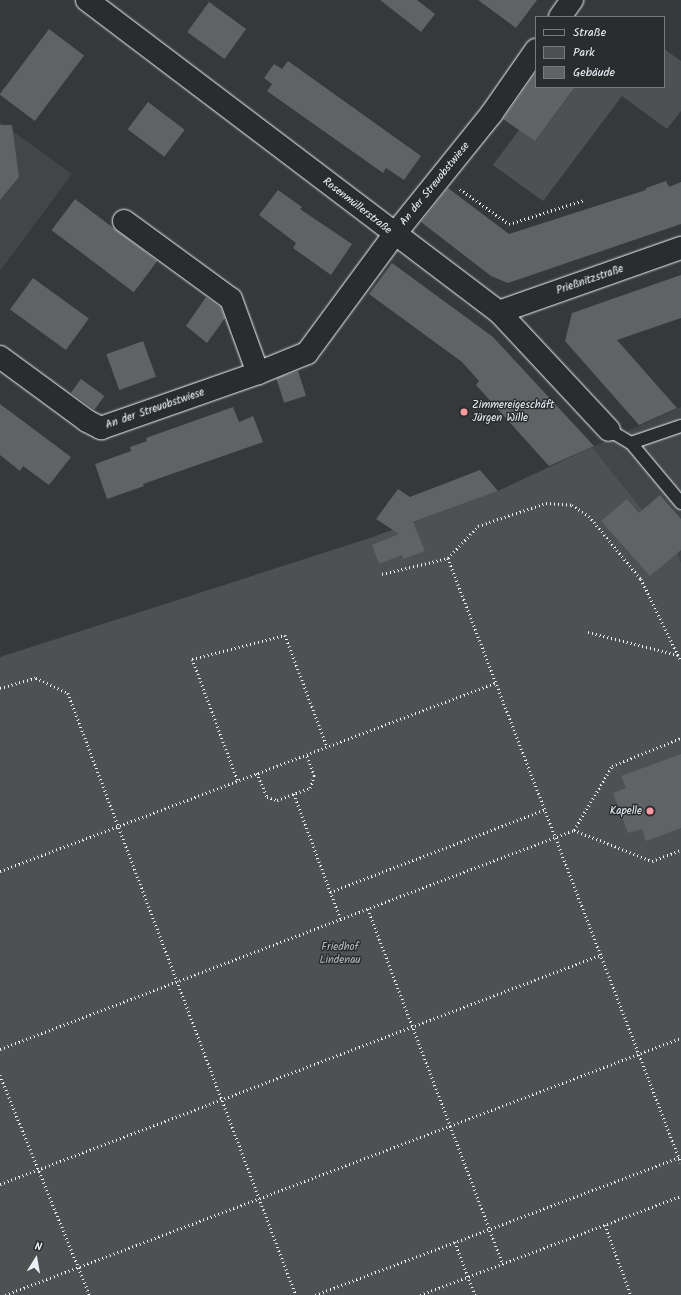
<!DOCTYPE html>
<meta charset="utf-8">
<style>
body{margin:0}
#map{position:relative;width:681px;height:1295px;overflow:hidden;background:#35393a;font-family:Kalam,sans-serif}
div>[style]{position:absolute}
.built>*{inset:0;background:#424647}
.green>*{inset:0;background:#4d5152}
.building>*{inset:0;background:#5f6365;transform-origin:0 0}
.path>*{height:2.5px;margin-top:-1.25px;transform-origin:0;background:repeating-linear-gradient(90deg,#e8f1f8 0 1px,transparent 0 4px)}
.roads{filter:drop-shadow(0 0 1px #e8f1f8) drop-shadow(0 0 1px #e8f1f8)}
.service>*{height:12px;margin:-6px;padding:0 6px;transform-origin:6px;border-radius:6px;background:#2a2d2e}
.minor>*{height:22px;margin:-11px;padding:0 11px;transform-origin:11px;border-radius:11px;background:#2a2d2e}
.dots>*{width:11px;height:11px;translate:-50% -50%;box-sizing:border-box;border:2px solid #2a2d2e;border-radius:50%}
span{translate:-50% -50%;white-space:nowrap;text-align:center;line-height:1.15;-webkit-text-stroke:3px #2a2d2e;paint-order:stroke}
.street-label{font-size:11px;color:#e8f1f8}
.poi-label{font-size:11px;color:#e8f1f8}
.left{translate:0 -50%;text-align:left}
.right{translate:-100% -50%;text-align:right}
.park-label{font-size:11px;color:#b2b9be}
.legend{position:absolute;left:535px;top:16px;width:130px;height:72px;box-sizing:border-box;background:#2a2d2e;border:1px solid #767b7f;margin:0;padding:5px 7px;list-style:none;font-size:12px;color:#e8f1f8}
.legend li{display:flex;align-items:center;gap:8px;height:20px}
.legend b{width:20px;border:1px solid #767b7f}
.north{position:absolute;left:16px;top:1239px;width:40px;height:40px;-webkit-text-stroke:3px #2a2d2e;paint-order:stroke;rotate:11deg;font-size:11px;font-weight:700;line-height:16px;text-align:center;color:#e8f1f8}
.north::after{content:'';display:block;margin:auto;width:14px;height:18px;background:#e8f1f8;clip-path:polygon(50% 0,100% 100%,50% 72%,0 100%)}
</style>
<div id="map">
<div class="built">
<i style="clip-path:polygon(0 122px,72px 174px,0 271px)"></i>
<i style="clip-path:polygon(681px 407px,681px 563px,677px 553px,592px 447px)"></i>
</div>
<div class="green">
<i style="clip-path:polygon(664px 49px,681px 61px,681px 111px,667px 129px,622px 96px,543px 201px,493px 165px,519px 130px,535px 141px,571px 93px,563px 87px,664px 87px)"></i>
<i style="clip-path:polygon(592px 447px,677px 553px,681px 563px,681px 1295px,0 1295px,0 657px,370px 538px,498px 491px)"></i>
</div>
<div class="building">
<i style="clip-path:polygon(380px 0,417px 0,435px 14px,421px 32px)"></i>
<i style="clip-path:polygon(478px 0,537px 0,516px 28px)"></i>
<i style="left:209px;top:2px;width:46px;height:37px;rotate:36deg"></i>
<i style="left:49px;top:29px;width:44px;height:82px;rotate:37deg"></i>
<i style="clip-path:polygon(288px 61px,421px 156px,404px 180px,386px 168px,383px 173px,267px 91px,272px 84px,264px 78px,274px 64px,282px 69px)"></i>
<i style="clip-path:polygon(536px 72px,536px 87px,575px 87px,535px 141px,503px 119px)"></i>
<i style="left:148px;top:102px;width:46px;height:34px;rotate:37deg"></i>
<i style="clip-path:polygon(0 125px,12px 125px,19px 177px,0 200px)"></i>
<i style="clip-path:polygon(666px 181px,669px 187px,681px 182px,681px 224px,508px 283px,491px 276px,421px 222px,448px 188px,509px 234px,646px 190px,646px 188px)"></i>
<i style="clip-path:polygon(278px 190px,302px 207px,300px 209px,352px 244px,331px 275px,293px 248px,296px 243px,259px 215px)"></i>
<i style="left:75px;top:199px;width:103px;height:39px;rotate:37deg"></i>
<i style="clip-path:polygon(392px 263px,493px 337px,594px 446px,549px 466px,476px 385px,479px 381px,462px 362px,369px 294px)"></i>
<i style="clip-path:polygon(681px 275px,681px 318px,617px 340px,677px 408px,639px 425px,565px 341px,572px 313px)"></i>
<i style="left:33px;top:278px;width:69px;height:39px;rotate:36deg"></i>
<i style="clip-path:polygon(206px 297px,221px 308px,225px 318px,207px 343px,186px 326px)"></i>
<i style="left:143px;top:341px;width:38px;height:39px;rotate:70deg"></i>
<i style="left:298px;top:371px;width:26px;height:23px;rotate:72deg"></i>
<i style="left:81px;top:379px;width:29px;height:17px;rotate:36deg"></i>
<i style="clip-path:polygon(0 404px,71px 457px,49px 485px,23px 466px,20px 471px,0 455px)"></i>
<i style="clip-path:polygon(233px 407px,239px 422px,253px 416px,263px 442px,143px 484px,144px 486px,107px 499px,95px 464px,131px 451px,130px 447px,147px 441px,146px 438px)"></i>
<i style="clip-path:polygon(480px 470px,498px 491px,413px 522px,425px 551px,403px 559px,402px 555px,379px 564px,372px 545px,399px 534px,376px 519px,398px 489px,410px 497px)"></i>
<i style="clip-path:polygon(660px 495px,681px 519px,681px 550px,650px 576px,601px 521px,627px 499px,639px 513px)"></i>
<i style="clip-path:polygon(681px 754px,681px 828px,646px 841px,642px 829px,628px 833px,613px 793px,626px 788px,621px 776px)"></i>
</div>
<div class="path">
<i style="left:460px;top:189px;width:60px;rotate:35.5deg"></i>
<i style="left:509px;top:224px;width:79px;rotate:-17.7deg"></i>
<i style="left:448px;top:558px;width:648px;rotate:68.94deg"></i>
<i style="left:382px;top:574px;width:68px;rotate:-13.6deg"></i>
<i style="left:448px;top:558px;width:44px;rotate:-46.8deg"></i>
<i style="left:478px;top:526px;width:72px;rotate:-18.7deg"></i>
<i style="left:546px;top:503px;width:26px;rotate:4deg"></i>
<i style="left:572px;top:505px;width:20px;rotate:33deg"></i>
<i style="left:589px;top:516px;width:82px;rotate:50.5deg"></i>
<i style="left:641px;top:579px;width:91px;rotate:64deg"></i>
<i style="left:588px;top:632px;width:93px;rotate:14.3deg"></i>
<i style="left:0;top:688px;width:37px;rotate:-16deg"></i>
<i style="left:36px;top:678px;width:35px;rotate:25deg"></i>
<i style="left:68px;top:693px;width:644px;rotate:69.26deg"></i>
<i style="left:257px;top:773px;width:26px;rotate:67deg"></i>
<i style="left:267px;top:797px;width:10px;rotate:17deg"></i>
<i style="left:277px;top:800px;width:35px;rotate:-20deg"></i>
<i style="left:310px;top:788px;width:13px;rotate:-72deg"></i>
<i style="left:314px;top:776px;width:23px;rotate:-110deg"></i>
<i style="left:237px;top:780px;width:129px;rotate:-110.4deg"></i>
<i style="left:192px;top:659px;width:96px;rotate:-14.5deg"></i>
<i style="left:285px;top:635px;width:119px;rotate:69.3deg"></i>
<i style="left:294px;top:794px;width:134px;rotate:69.5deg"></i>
<i style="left:574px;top:830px;width:84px;rotate:21.7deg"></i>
<i style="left:652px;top:861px;width:31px;rotate:-21deg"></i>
<i style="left:0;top:871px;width:529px;rotate:-20.8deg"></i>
<i style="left:330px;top:892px;width:229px;rotate:-21deg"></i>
<i style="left:368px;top:909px;width:380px;rotate:69.2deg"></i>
<i style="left:0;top:1049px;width:614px;rotate:-20.88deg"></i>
<i style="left:574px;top:830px;width:74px;rotate:-59.3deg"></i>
<i style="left:612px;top:766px;width:74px;rotate:-22.1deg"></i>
<i style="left:0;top:1075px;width:238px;rotate:67.8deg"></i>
<i style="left:0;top:1184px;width:642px;rotate:-20.89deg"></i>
<i style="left:605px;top:1225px;width:75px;rotate:69.6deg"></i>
<i style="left:455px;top:1242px;width:57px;rotate:69.3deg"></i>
<i style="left:5px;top:1295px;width:723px;rotate:-20.82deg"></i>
<i style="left:315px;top:1295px;width:391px;rotate:-20.7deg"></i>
<i style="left:420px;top:1295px;width:279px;rotate:-20.8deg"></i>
</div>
<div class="roads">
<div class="service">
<i style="left:609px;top:430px;width:26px;rotate:31deg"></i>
<i style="left:631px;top:443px;width:53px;rotate:-18.8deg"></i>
<i style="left:631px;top:443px;width:78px;rotate:50.2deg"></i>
</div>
<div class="minor">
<i style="left:87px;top:0;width:517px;rotate:37.14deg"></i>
<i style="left:499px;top:312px;width:161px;rotate:47deg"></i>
<i style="left:560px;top:17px;width:21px;rotate:-55deg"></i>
<i style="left:124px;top:221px;width:132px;rotate:36.1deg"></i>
<i style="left:231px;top:299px;width:79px;rotate:70deg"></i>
<i style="left:499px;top:312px;width:193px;rotate:-19.4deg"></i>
<i style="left:0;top:357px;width:108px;rotate:36.3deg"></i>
<i style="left:87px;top:421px;width:16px;rotate:27deg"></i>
<i style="left:101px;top:428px;width:166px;rotate:-19.3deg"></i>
<i style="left:258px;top:373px;width:53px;rotate:-22.2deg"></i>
<i style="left:307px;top:353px;width:147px;rotate:-53.6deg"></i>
<i style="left:394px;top:235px;width:156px;rotate:-51.2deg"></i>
<i style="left:492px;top:113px;width:77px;rotate:-55.1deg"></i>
</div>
</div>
<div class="dots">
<i style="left:464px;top:412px;background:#ff9aa2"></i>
<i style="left:650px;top:811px;background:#ff9aa2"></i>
</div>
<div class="street-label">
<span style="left:435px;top:184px;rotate:-51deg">An der Streuobstwiese</span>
<span style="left:357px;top:206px;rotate:38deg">Rosenmüllerstraße</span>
<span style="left:590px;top:280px;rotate:-19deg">Prießnitzstraße</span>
<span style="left:155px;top:409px;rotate:-19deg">An der Streuobstwiese</span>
</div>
<div class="poi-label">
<span class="left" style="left:472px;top:412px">Zimmereigeschäft<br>Jürgen Wille</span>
<span class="right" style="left:642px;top:811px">Kapelle</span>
</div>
<div class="park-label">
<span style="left:340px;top:954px">Friedhof<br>Lindenau</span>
</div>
<ul class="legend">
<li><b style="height:5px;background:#2a2d2e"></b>Straße</li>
<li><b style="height:11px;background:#4d5152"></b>Park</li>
<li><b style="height:11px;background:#5f6365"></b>Gebäude</li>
</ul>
<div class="north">N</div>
</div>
